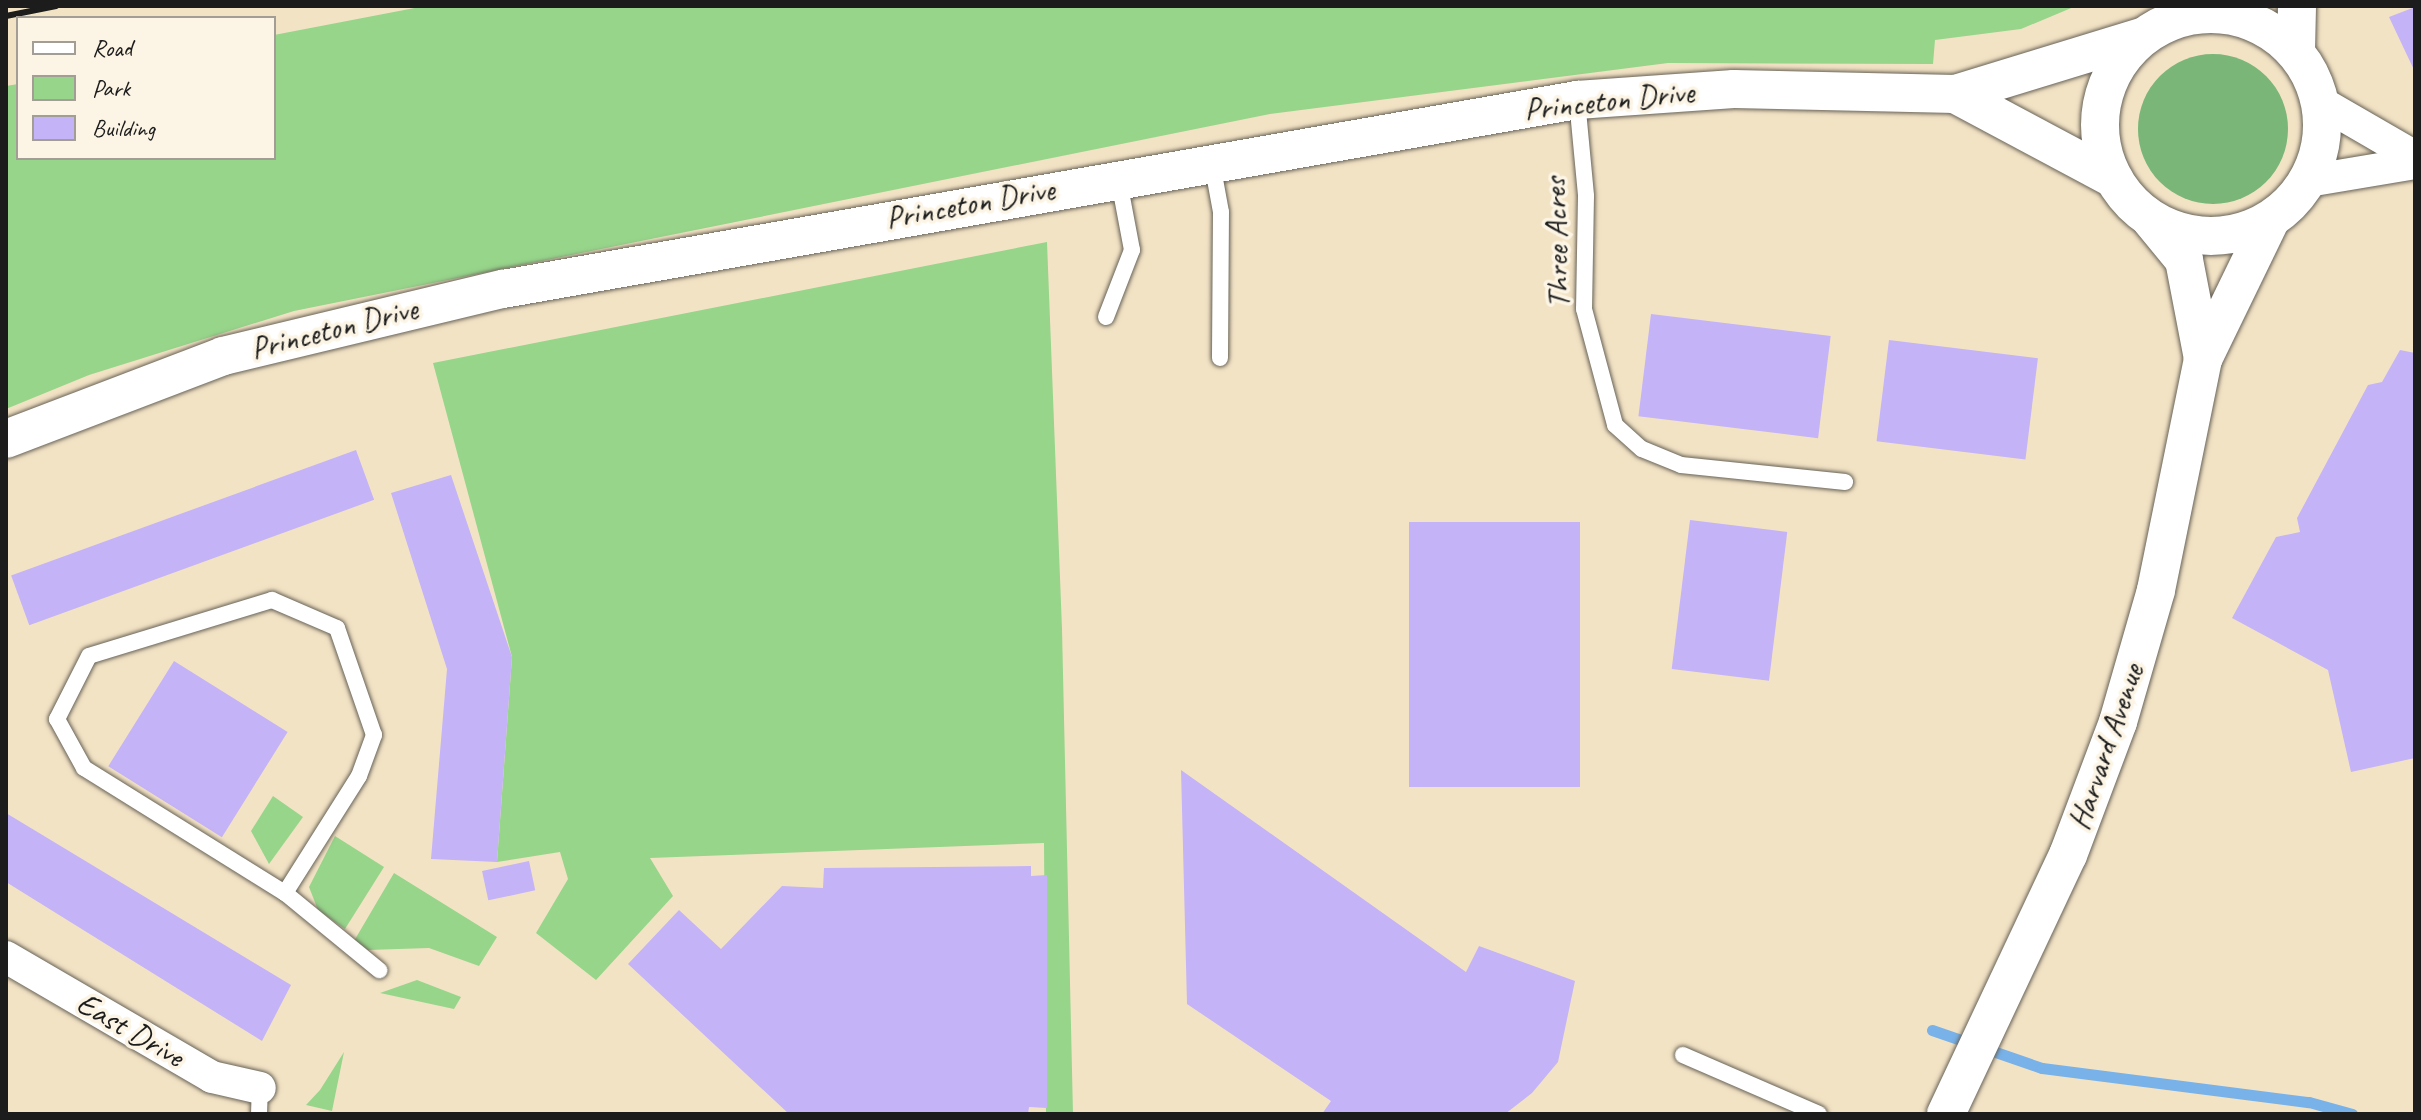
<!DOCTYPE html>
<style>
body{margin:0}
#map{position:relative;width:2421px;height:1120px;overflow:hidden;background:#f3e3c5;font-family:Caveat,sans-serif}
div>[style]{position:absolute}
.green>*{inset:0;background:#97d58b}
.forest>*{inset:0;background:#79b677}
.round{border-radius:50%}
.stream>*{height:11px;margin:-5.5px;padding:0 5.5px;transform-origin:5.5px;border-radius:5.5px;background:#78b2e9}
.building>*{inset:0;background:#c4b3f7;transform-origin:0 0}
.roads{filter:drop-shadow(0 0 2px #676257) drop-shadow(0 0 2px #676257)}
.service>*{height:16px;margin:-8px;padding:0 8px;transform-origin:8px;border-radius:8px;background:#fff}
.minor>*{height:32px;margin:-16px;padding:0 16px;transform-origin:16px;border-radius:16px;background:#fff}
.tertiary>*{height:38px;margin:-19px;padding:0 19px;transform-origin:19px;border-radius:19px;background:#fff}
.tertiary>.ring{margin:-19px;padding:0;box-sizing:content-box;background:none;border:38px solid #fff;border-radius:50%}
.rail>*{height:6px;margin:-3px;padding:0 3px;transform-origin:3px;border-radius:3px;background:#1c1c1c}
span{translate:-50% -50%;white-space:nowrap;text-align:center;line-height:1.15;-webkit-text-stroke:7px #fcf5e5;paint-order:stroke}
.street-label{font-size:32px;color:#1c1c1c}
.frame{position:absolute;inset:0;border:8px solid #1c1c1c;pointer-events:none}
.legend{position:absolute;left:16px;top:16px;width:260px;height:144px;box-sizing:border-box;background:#fcf5e5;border:2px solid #a29e95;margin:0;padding:10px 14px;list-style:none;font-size:24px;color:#1c1c1c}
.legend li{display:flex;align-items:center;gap:16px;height:40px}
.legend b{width:40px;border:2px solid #a29e95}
</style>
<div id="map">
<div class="green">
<i style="clip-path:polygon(425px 6px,2076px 6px,2021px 29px,1935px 40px,1933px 64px,1668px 63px,1270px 114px,294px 311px,89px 375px,6px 409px,6px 86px,18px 84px,18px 158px,274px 158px,274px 35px)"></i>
<i style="clip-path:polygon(1047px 242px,1062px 629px,1073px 1114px,1046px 1114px,1044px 843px,650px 858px,673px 896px,596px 980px,536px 933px,568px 879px,560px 852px,497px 862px,512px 657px,433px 363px)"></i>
<i style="clip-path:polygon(273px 796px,303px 817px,269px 864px,251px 831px)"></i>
<i style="clip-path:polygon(335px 836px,384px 867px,345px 929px,318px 910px,309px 887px)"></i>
<i style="clip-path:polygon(394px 873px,497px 937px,479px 966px,429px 948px,368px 950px,354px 941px)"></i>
<i style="clip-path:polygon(417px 980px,461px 997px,454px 1009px,380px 993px)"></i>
<i style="clip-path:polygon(344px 1052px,332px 1111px,306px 1105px,320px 1090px)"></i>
</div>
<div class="forest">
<i class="round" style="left:2138px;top:54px;width:150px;height:150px"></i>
</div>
<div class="stream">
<i style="left:1932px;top:1030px;width:116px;rotate:19.1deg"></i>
<i style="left:2042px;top:1068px;width:269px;rotate:7.3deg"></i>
<i style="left:2309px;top:1102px;width:45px;rotate:15.6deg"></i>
</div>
<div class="building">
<i style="clip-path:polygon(2415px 7px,2415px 72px,2389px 17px)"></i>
<i style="left:1651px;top:314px;width:181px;height:103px;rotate:7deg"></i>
<i style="left:1889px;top:340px;width:150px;height:102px;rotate:7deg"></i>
<i style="clip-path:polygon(2400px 350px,2415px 353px,2415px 758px,2351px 772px,2328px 670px,2232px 618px,2276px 537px,2300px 532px,2297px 518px,2368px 385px,2382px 382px)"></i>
<i style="left:356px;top:450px;width:53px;height:367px;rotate:70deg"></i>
<i style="clip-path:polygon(451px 475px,512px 657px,497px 862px,431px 859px,447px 669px,391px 493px)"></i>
<i style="left:1690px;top:520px;width:98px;height:150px;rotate:7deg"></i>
<i style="left:1580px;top:522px;width:265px;height:171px;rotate:90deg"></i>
<i style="left:174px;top:661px;width:134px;height:124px;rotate:32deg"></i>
<i style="clip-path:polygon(1181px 770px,1466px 972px,1479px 946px,1575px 981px,1558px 1062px,1532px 1093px,1505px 1114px,1322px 1114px,1331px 1101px,1187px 1004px)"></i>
<i style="clip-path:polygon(6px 813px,291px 985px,262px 1041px,6px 882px)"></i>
<i style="left:529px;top:861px;width:30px;height:48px;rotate:78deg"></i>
<i style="clip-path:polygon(1031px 866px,1031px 876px,1047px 875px,1047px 1108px,1029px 1107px,1028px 1114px,789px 1114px,628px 964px,679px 910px,721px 949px,782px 886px,823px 888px,824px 868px)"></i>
</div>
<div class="roads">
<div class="service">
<i style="left:1577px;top:100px;width:96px;rotate:84.6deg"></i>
<i style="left:1586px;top:196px;width:113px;rotate:91deg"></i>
<i style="left:1584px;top:309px;width:120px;rotate:75deg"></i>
<i style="left:1615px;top:425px;width:36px;rotate:42deg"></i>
<i style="left:1642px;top:449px;width:42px;rotate:22.3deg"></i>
<i style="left:1681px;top:465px;width:165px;rotate:5.9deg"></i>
<i style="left:1212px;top:163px;width:50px;rotate:79.6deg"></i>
<i style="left:1221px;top:212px;width:146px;rotate:90.4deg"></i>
<i style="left:1106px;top:317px;width:72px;rotate:-68.8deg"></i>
<i style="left:1132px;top:250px;width:70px;rotate:-100.7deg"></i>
<i style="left:285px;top:893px;width:138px;rotate:-57.7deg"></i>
<i style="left:359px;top:776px;width:44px;rotate:-69.9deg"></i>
<i style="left:374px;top:735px;width:113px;rotate:-109.1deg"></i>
<i style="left:337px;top:628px;width:71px;rotate:-156.7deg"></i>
<i style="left:272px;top:600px;width:191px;rotate:163deg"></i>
<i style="left:89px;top:656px;width:71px;rotate:116.9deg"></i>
<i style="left:57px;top:719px;width:56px;rotate:61.1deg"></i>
<i style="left:84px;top:768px;width:237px;rotate:31.9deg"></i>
<i style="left:285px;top:893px;width:122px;rotate:39.3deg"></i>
<i style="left:1683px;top:1055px;width:148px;rotate:23.5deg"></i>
<i style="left:259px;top:1114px;width:26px;rotate:-88deg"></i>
</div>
<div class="minor">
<i style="left:2322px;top:103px;width:108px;rotate:30.1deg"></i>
<i style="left:2308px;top:181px;width:109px;rotate:-9.5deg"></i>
<i style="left:6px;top:957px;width:238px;rotate:30.2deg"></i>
<i style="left:212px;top:1077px;width:49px;rotate:12.9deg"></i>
</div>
<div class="tertiary">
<i class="ring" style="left:2100px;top:14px;width:184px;height:184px"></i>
<i style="left:2296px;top:51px;width:45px;rotate:-88.7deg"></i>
<i style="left:1955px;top:94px;width:180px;rotate:28.1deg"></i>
<i style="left:2151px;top:220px;width:52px;rotate:50.5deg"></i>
<i style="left:2184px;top:260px;width:101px;rotate:79.1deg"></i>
<i style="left:6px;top:439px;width:232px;rotate:-20.9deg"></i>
<i style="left:223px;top:356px;width:288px;rotate:-13.5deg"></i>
<i style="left:503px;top:289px;width:1091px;rotate:-9.98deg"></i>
<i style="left:1577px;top:100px;width:157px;rotate:-4deg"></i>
<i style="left:1734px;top:89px;width:221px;rotate:1.3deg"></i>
<i style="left:1955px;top:94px;width:195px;rotate:-17deg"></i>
<i style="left:1946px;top:1114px;width:286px;rotate:-64.8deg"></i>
<i style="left:2068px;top:855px;width:142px;rotate:-69.4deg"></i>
<i style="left:2118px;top:722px;width:137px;rotate:-73.9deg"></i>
<i style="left:2156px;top:590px;width:236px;rotate:-78.5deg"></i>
<i style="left:2203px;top:359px;width:153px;rotate:-64.1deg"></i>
</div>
</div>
<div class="rail">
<i style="left:6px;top:16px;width:51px;rotate:-11.3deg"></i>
</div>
<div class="street-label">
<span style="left:1609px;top:101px;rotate:-6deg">Princeton Drive</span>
<span style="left:970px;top:204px;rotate:-10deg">Princeton Drive</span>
<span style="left:1557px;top:243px;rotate:-92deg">Three Acres</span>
<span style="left:334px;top:329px;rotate:-14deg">Princeton Drive</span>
<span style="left:2106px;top:747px;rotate:-71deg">Harvard Avenue</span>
<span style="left:130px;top:1030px;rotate:30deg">East Drive</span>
</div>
<div class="frame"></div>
<ul class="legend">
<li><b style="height:10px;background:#fff"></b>Road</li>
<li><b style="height:22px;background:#97d58b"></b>Park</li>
<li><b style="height:22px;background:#c4b3f7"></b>Building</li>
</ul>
</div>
